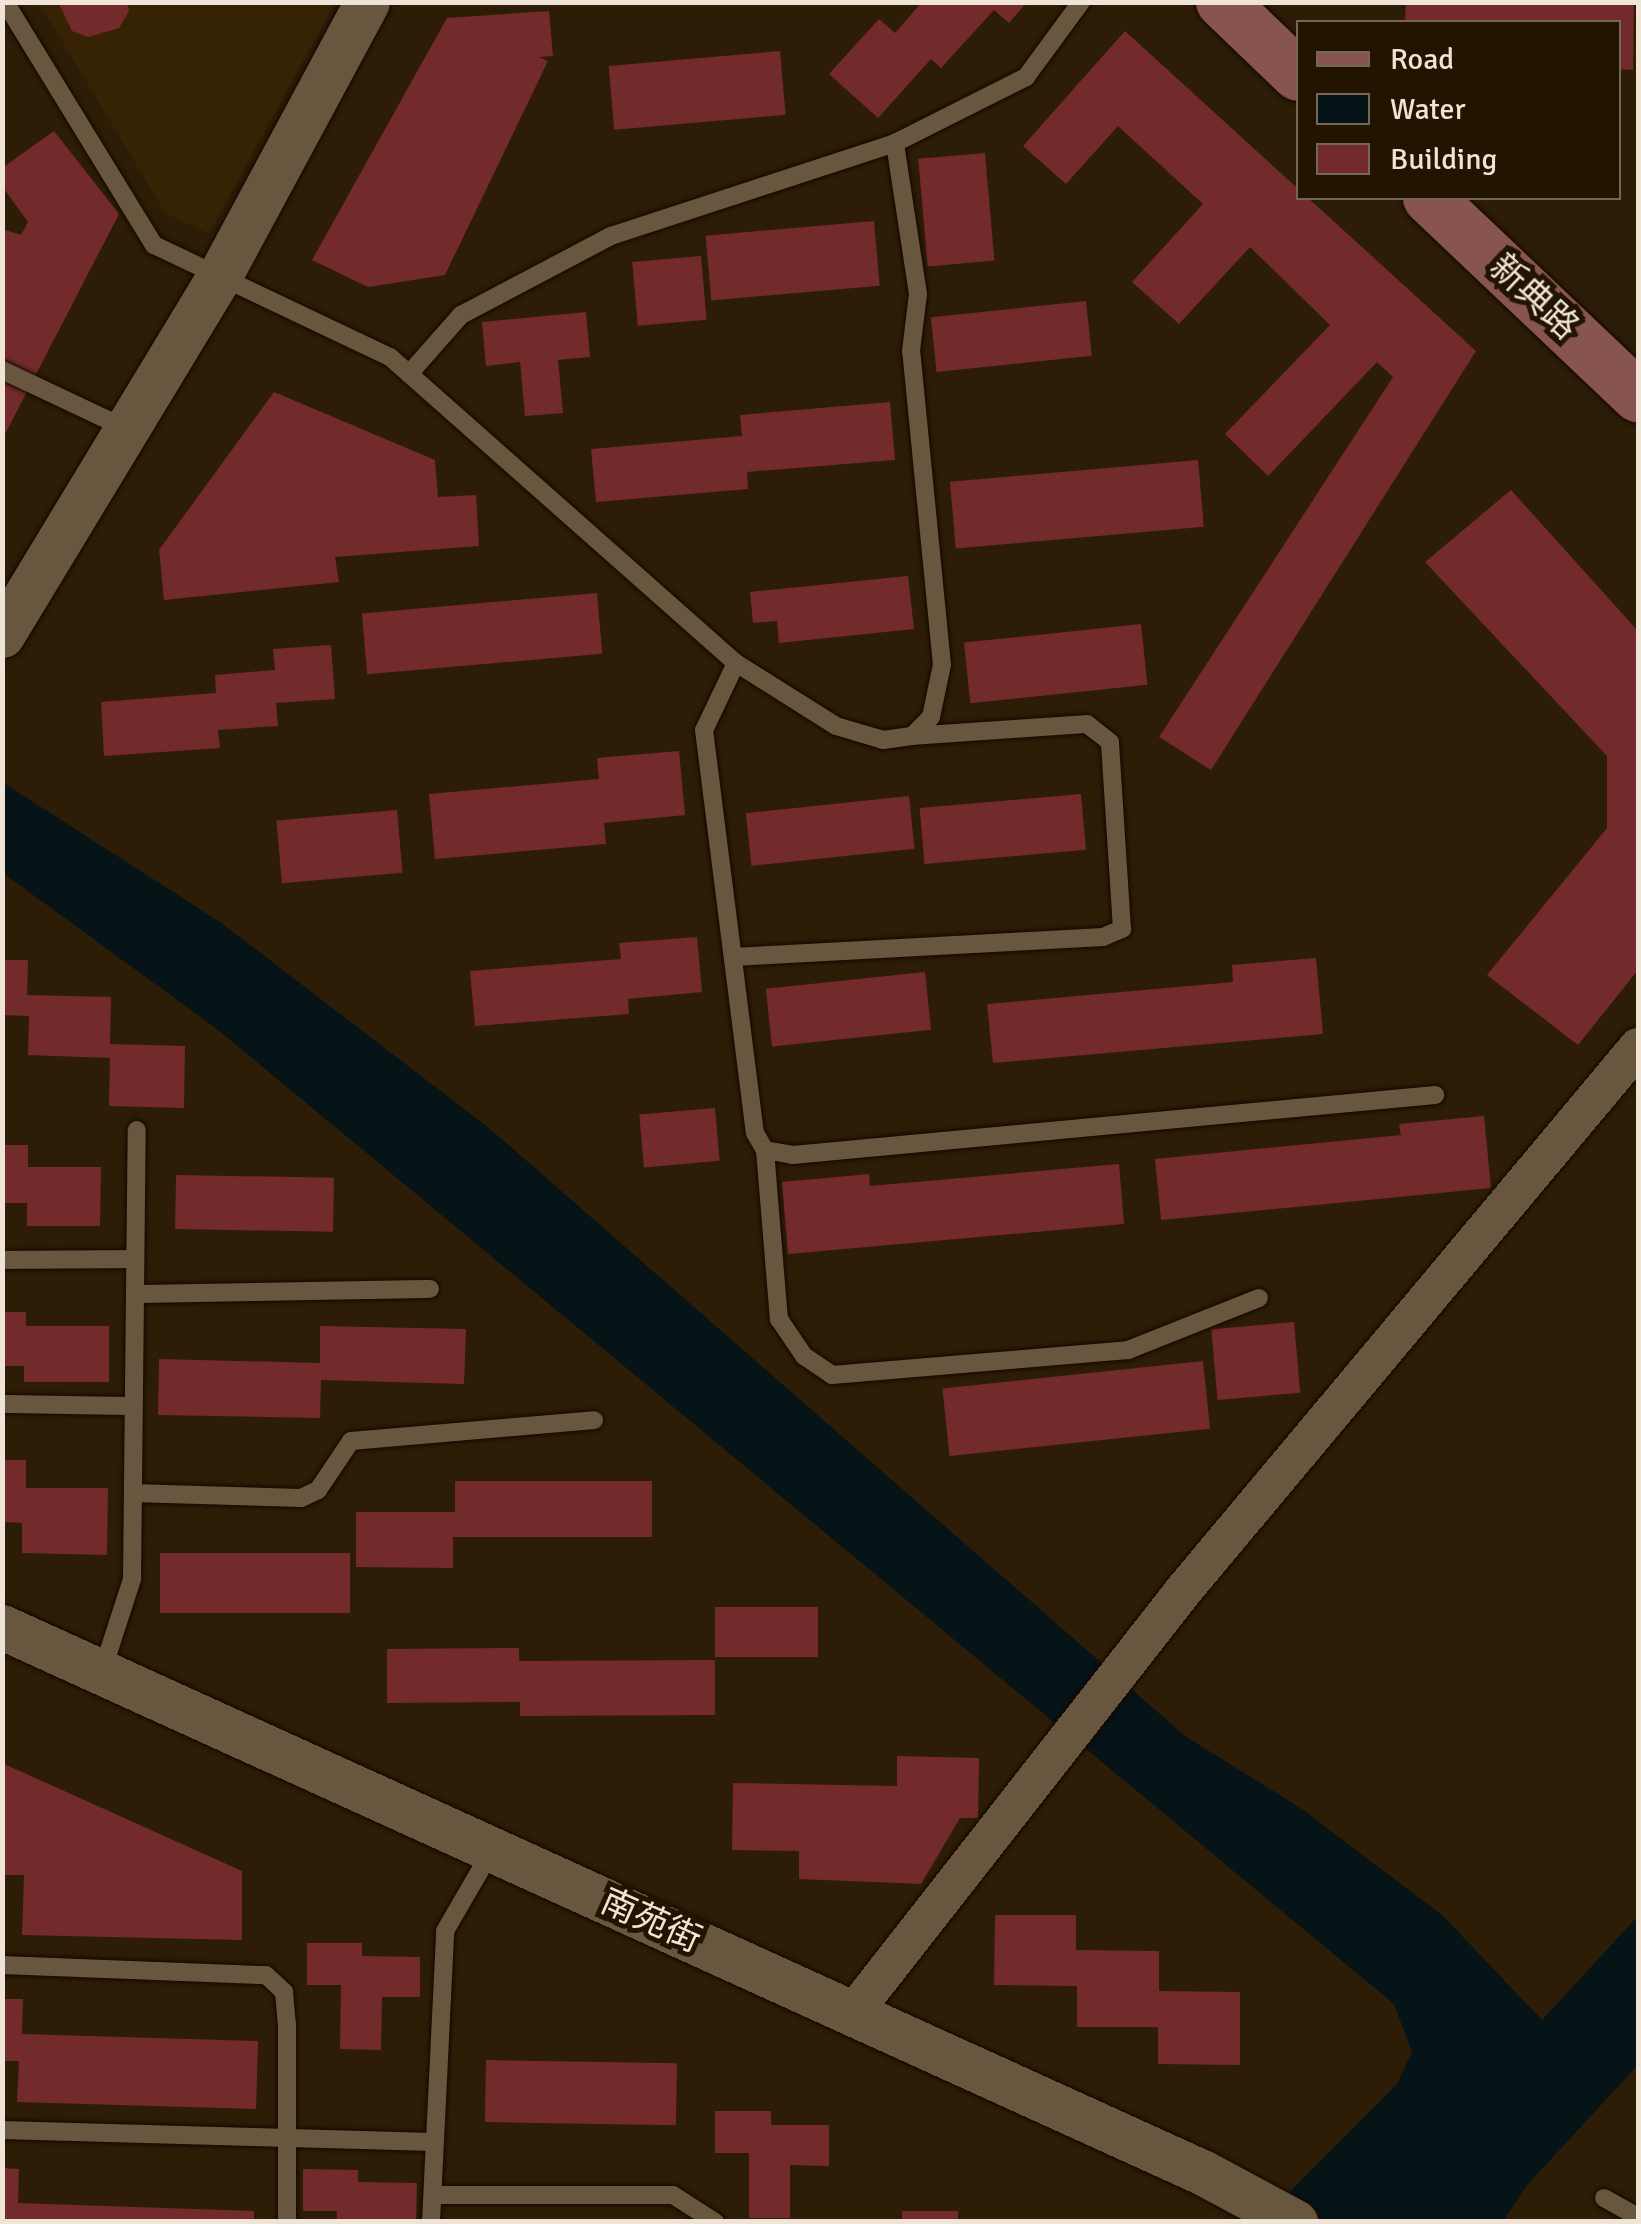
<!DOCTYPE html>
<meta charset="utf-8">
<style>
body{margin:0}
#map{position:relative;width:1641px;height:2224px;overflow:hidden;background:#2d1d06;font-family:Signika,"Noto Sans SC",sans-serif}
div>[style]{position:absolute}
.built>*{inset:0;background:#362304}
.water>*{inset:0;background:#061317}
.building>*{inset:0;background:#732a2a;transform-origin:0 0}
.roads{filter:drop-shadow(0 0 2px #140700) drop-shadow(0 0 2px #140700)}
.service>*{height:18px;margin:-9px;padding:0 9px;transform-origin:9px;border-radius:9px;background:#68573e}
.minor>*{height:38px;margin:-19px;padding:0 19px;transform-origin:19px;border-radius:19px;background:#68573e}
.tertiary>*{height:45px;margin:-22.5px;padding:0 22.5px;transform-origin:22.5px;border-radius:22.5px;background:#68573e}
.secondary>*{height:52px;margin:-26px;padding:0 26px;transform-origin:26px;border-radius:26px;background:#875450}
span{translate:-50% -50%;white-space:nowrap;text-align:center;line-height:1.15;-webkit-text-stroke:10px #231400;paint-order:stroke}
.street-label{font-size:35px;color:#efe4d6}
.frame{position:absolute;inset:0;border:5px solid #efe4d6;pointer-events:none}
.legend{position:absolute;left:1296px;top:20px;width:325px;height:180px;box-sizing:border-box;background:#231400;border:2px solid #756756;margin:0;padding:12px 18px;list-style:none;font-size:30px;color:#efe4d6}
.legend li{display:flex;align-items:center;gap:20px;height:50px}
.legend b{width:50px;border:2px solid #756756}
</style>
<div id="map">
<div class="built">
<i style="clip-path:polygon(39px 3px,335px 3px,209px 233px,166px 214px)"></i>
</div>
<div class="water">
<i style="clip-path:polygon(2px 782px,220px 922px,489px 1128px,1185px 1736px,1302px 1809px,1443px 1916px,1542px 2020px,1638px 1916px,1638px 2065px,1528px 2184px,1503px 2221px,1261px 2221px,1397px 2084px,1412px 2052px,1394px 2004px,217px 1029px,3px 873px)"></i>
</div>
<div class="building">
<i style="clip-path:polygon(58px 2px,127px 2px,129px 11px,119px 28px,88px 37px,72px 31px)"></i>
<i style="clip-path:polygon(922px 2px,1027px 2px,1009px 23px,994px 10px,941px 68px,931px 59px,878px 118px,829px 74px,879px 19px,895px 33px)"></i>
<i style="clip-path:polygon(1406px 2px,1634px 2px,1633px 70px,1618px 69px,1618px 22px,1405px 22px)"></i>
<i style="clip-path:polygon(549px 11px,553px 56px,539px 57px,548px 61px,445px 275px,368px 287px,312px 260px,447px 18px)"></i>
<i style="clip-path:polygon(1125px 31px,1476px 351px,1211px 770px,1159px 737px,1393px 377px,1377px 362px,1268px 476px,1225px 434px,1330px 325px,1250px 247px,1179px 324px,1132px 282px,1203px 204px,1118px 126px,1066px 184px,1023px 146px)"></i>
<i style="left:780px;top:51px;width:64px;height:172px;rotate:85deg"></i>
<i style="clip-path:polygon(54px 131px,119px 214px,2px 440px,2px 229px,21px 235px,28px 222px,2px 186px,2px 168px)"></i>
<i style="left:985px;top:153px;width:108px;height:67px;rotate:85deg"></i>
<i style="left:874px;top:221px;width:65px;height:169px;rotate:85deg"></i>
<i style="left:701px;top:256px;width:64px;height:69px;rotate:85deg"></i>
<i style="left:1086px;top:301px;width:55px;height:156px;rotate:84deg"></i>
<i style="clip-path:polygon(586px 312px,590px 357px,558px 360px,563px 413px,525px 416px,520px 362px,486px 366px,482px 322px)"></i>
<i style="clip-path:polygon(274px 392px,435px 460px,438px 497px,476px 495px,479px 546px,335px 557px,339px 582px,164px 600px,159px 550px)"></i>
<i style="clip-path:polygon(890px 402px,895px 460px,747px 472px,748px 489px,596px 502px,591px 449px,742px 436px,740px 415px)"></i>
<i style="left:1198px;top:460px;width:67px;height:249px;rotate:85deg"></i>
<i style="clip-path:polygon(1511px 490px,1638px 631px,1638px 970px,1578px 1045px,1487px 975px,1607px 828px,1607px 756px,1425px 562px)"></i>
<i style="clip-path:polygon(908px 576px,914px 629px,779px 643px,777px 621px,753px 623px,750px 592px)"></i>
<i style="left:597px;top:593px;width:61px;height:236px;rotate:85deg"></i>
<i style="left:1141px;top:624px;width:61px;height:178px;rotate:84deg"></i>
<i style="clip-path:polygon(331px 645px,335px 699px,276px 703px,278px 726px,218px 730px,220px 748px,104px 756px,101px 702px,216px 693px,215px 675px,275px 670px,273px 649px)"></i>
<i style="clip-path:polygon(679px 751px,685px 815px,604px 823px,606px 844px,435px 859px,429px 794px,599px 779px,597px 758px)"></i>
<i style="left:1081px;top:794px;width:56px;height:162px;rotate:85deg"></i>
<i style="left:909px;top:796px;width:53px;height:164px;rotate:84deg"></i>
<i style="left:397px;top:810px;width:63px;height:121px;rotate:85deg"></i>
<i style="clip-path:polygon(697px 937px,702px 992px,628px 999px,629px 1014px,475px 1026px,470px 971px,621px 959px,619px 943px)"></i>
<i style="clip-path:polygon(1316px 958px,1323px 1034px,993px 1063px,987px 1004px,1233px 982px,1232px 965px)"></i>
<i style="clip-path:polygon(2px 960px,28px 960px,27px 995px,111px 997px,110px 1044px,185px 1046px,184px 1108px,109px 1106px,110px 1058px,28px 1055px,29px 1016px,2px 1015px)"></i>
<i style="left:925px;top:972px;width:58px;height:160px;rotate:84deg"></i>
<i style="left:715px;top:1108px;width:53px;height:76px;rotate:85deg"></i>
<i style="clip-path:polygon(1484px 1116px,1491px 1188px,1161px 1220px,1155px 1159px,1401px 1135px,1399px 1124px)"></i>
<i style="clip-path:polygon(2px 1145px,28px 1145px,28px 1167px,101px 1167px,100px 1226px,27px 1226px,27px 1203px,2px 1203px)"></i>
<i style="clip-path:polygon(1119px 1164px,1124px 1224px,788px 1254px,782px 1182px,869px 1174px,870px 1186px)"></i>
<i style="left:176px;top:1175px;width:158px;height:54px;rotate:1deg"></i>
<i style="clip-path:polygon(2px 1312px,26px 1312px,26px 1326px,109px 1326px,109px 1382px,24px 1382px,24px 1366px,2px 1366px)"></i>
<i style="left:1294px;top:1322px;width:71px;height:83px;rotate:85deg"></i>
<i style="clip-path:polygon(320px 1326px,466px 1329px,464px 1384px,321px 1380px,320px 1418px,158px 1415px,159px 1359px,320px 1363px)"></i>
<i style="left:1203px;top:1361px;width:68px;height:262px;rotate:84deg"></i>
<i style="clip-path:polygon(2px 1460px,26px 1460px,26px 1488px,108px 1488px,107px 1555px,22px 1553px,22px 1523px,2px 1522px)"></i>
<i style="clip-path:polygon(455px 1481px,652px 1481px,652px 1537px,453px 1537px,453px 1568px,356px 1567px,356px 1512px,455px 1512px)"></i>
<i style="left:160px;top:1553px;width:190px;height:60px"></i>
<i style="left:715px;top:1607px;width:103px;height:50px"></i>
<i style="clip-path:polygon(519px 1648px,519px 1661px,715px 1660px,715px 1715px,520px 1716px,520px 1702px,387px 1703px,387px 1649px)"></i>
<i style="clip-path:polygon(897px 1756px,979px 1758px,978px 1818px,960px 1818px,921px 1884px,799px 1879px,799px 1851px,732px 1850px,733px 1783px,897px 1786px)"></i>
<i style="clip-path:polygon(2px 1763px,242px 1871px,242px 1940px,22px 1935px,24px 1875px,2px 1875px)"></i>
<i style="clip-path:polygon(995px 1915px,1076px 1915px,1076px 1950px,1159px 1951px,1159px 1991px,1240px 1992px,1240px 2065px,1158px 2064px,1158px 2027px,1077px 2027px,1077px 1986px,994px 1985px)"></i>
<i style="clip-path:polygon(307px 1943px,362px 1943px,362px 1956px,420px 1957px,420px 1997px,382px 1997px,381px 2050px,340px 2049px,341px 1985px,307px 1985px)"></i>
<i style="clip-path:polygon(2px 1999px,23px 1999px,22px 2034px,258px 2041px,256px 2109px,17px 2102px,19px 2061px,2px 2061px)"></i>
<i style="left:486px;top:2060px;width:191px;height:62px;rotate:1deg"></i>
<i style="clip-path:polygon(715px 2111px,771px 2111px,771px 2125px,829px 2125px,829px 2166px,790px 2165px,790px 2218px,749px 2218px,749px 2153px,715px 2153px)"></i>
<i style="clip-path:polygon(2px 2168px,19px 2169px,18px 2203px,254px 2211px,254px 2222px,2px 2222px)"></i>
<i style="clip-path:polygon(303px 2169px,358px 2170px,358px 2182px,417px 2183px,416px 2222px,337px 2222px,337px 2211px,303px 2211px)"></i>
<i style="left:902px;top:2211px;width:56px;height:11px"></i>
</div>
<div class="roads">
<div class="service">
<i style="left:5px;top:2px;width:285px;rotate:58.5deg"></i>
<i style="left:154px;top:245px;width:261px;rotate:25.4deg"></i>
<i style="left:390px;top:357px;width:462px;rotate:41.5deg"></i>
<i style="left:736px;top:663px;width:118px;rotate:32.2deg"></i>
<i style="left:836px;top:726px;width:49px;rotate:16.6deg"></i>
<i style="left:883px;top:740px;width:29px;rotate:-8deg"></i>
<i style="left:912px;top:736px;width:27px;rotate:-45deg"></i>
<i style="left:931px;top:717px;width:53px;rotate:-78.1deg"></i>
<i style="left:942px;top:665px;width:316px;rotate:-95.6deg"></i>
<i style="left:911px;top:351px;width:57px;rotate:-83deg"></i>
<i style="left:918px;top:294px;width:153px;rotate:-98.7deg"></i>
<i style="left:2px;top:370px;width:138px;rotate:25.3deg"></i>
<i style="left:409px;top:374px;width:79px;rotate:-48.6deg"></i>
<i style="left:461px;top:315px;width:170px;rotate:-27.8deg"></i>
<i style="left:611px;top:236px;width:299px;rotate:-18.1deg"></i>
<i style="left:895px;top:143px;width:147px;rotate:-26.7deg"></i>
<i style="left:1026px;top:77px;width:93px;rotate:-53.7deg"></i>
<i style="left:736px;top:663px;width:74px;rotate:115.5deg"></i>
<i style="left:704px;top:730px;width:406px;rotate:82.8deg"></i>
<i style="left:755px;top:1133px;width:20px;rotate:60deg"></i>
<i style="left:765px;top:1150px;width:28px;rotate:10deg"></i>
<i style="left:793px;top:1155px;width:645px;rotate:-5.34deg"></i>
<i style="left:733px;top:957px;width:371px;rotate:-3.1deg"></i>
<i style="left:1103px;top:937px;width:21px;rotate:-23deg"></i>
<i style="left:1122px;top:929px;width:187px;rotate:-93.7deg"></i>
<i style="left:1110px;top:742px;width:29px;rotate:-142deg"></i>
<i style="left:1087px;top:724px;width:175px;rotate:176.1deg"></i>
<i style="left:765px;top:1150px;width:170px;rotate:85.3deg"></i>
<i style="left:779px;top:1319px;width:45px;rotate:56deg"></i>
<i style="left:804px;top:1356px;width:34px;rotate:34deg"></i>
<i style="left:832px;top:1375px;width:297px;rotate:-4.8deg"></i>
<i style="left:1128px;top:1350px;width:141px;rotate:-21.7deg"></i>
<i style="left:2px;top:1260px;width:133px;rotate:-0.4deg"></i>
<i style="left:135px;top:1294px;width:295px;rotate:-1deg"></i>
<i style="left:2px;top:1404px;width:131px;rotate:0.9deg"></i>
<i style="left:133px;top:1493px;width:168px;rotate:1.7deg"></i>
<i style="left:301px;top:1498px;width:19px;rotate:-25deg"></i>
<i style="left:318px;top:1490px;width:59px;rotate:-56deg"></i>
<i style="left:351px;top:1441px;width:244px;rotate:-4.9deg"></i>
<i style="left:102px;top:1672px;width:98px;rotate:-72.1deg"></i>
<i style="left:132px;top:1579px;width:449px;rotate:-89.4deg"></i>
<i style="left:2px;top:1965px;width:264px;rotate:2.2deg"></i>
<i style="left:266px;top:1975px;width:25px;rotate:43deg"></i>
<i style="left:284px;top:1992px;width:32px;rotate:85deg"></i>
<i style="left:287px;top:2024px;width:198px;rotate:90deg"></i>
<i style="left:2px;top:2130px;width:432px;rotate:1.6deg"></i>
<i style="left:433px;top:2195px;width:240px"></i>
<i style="left:673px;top:2195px;width:50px;rotate:32.7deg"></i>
<i style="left:1604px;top:2198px;width:39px;rotate:29deg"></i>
<i style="left:431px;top:2222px;width:291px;rotate:-87.2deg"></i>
<i style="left:445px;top:1931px;width:94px;rotate:-59.9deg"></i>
</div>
<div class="minor">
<i style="left:853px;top:2013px;width:537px;rotate:-51.96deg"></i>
<i style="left:1184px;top:1590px;width:708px;rotate:-50.1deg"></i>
</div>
<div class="tertiary">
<i style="left:2px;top:635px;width:421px;rotate:-58.8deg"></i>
<i style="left:220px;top:275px;width:310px;rotate:-61.7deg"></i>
<i style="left:2px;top:1627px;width:1318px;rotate:24.43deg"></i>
<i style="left:1202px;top:2172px;width:106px;rotate:28.3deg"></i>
</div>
<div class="secondary">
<i style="left:1222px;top:2px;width:105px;rotate:43.8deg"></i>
<i style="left:1429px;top:198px;width:288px;rotate:43.5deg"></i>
</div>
</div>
<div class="street-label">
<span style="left:1534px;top:297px;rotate:43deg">新典路</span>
<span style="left:651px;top:1921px;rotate:24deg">南苑街</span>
</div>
<div class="frame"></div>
<ul class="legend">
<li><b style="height:12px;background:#875450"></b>Road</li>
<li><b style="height:28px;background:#061317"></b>Water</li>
<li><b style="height:28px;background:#732a2a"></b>Building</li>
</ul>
</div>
